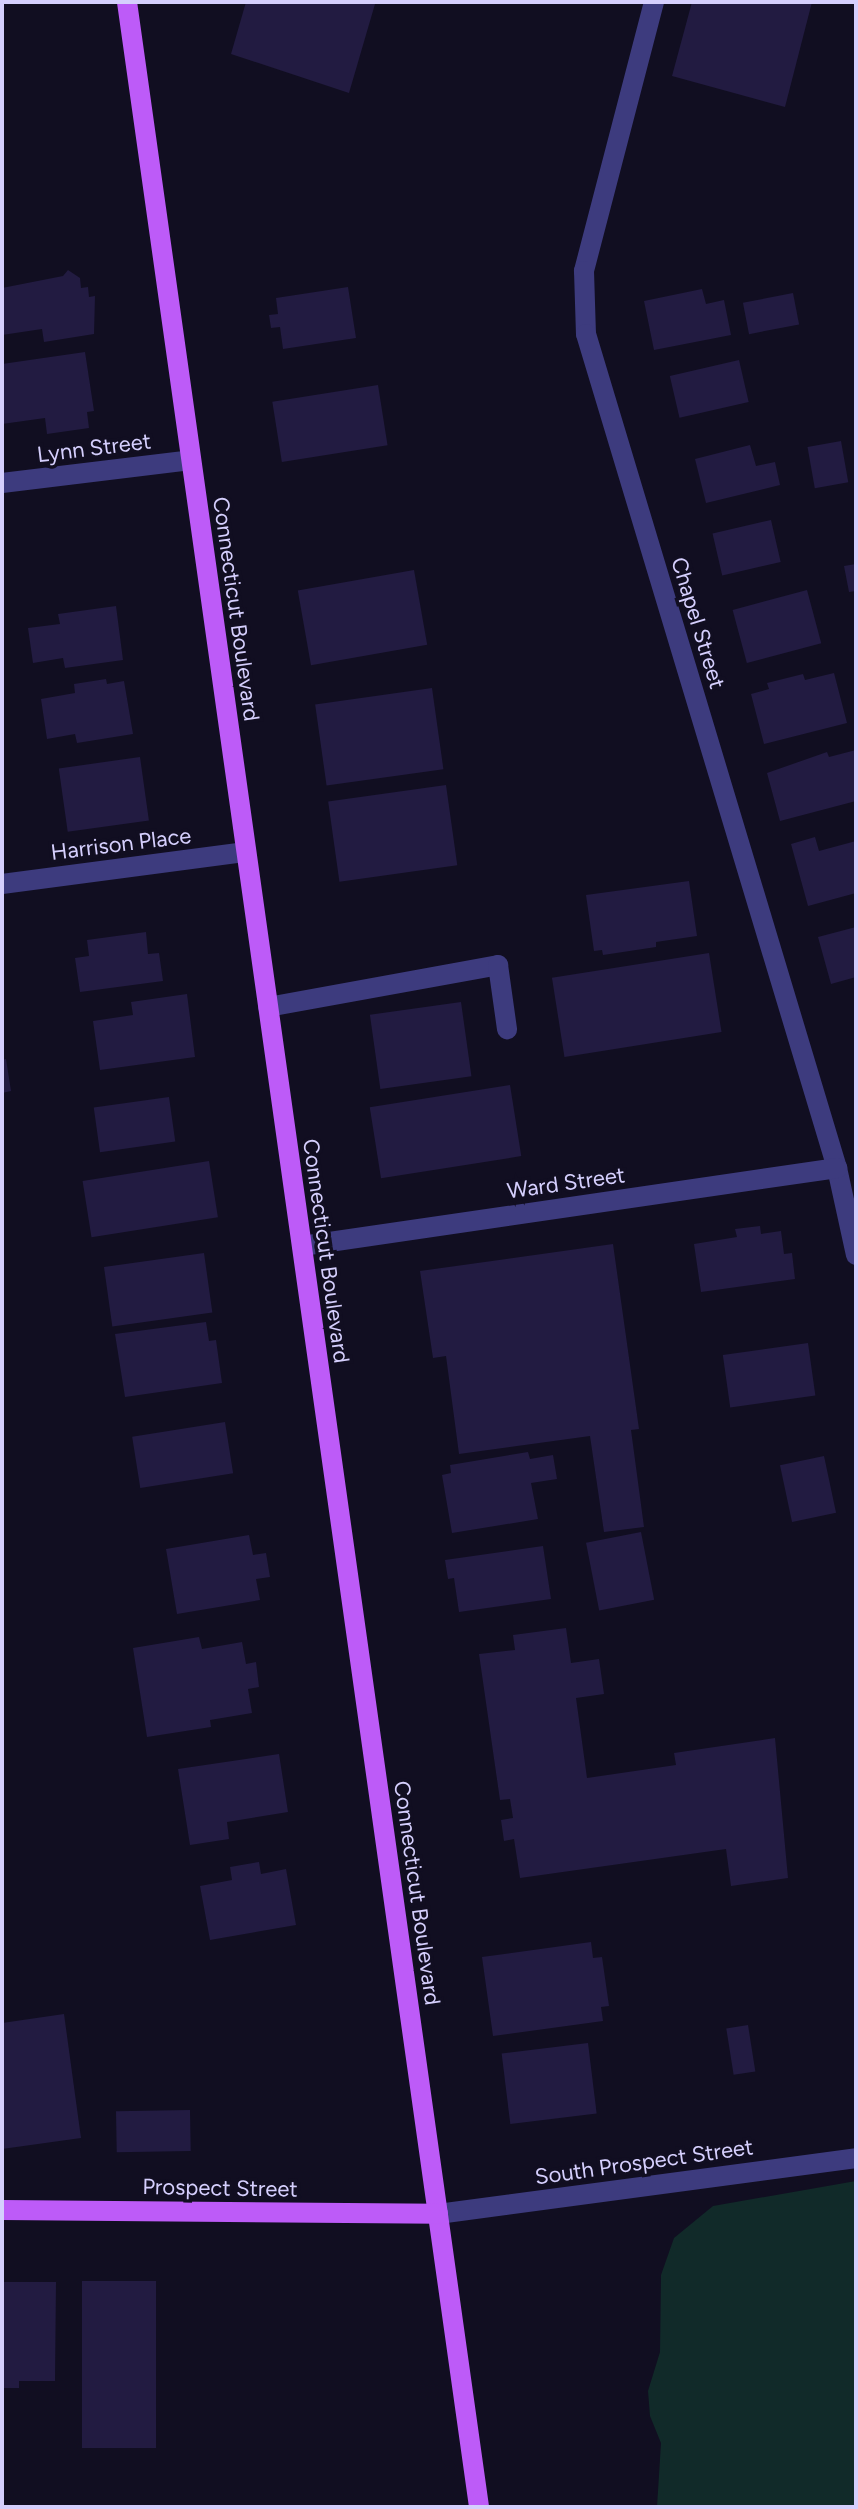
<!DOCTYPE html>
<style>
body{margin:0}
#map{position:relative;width:858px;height:2509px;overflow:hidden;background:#110e21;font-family:Figtree,sans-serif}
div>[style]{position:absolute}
.green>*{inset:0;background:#112a29}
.building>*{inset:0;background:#221b41;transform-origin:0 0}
.minor>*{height:20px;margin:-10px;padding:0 10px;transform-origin:10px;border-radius:10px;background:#3d3b7e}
.major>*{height:20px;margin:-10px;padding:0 10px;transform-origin:10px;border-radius:10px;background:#bd5bf8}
span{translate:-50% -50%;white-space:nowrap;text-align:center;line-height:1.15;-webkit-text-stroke:7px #110e21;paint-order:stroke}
.street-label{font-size:22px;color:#d5cffd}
.frame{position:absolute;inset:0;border:4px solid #d5cffd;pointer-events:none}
</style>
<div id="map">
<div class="green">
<i style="clip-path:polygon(856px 2181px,856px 2507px,657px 2507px,661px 2443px,650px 2416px,648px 2391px,660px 2352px,661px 2275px,674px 2238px,713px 2206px)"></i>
</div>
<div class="building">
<i style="clip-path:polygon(246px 2px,375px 4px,349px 93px,231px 54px)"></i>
<i style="clip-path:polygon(692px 2px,812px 2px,785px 107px,672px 76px)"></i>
<i style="clip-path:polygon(68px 270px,80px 278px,81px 288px,88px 287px,89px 297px,95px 296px,94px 334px,44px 342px,42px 329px,2px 335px,2px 288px,63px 276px)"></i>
<i style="clip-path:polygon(348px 287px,356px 338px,283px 349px,280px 327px,271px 328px,269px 315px,278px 314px,276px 298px)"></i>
<i style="clip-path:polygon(702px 289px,706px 304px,724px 300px,731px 335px,654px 350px,644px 301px)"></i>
<i style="left:793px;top:293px;width:32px;height:51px;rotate:79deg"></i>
<i style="clip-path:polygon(85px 352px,94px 411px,87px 412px,89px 428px,47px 434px,45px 418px,2px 424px,2px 364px)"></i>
<i style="left:739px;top:360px;width:43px;height:71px;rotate:77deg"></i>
<i style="left:378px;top:385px;width:61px;height:107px;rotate:81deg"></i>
<i style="left:841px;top:441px;width:42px;height:34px;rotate:80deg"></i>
<i style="clip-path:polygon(750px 445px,756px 466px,775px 462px,780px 485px,706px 503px,695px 459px)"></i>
<i style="left:771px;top:520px;width:43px;height:60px;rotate:77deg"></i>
<i style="clip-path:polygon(856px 564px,856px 591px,849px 592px,844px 566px)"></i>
<i style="left:414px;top:570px;width:76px;height:118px;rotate:80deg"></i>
<i style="left:807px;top:590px;width:55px;height:77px;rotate:75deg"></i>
<i style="clip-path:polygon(116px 606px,123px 660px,65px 668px,63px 658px,33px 663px,28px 628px,60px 624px,58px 614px)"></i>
<i style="clip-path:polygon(834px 673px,847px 723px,764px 744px,751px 694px,769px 689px,767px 683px,803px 674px,805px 680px)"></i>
<i style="clip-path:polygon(106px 679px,107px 684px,124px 681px,133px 734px,77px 743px,75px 734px,47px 739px,41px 699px,75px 693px,74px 684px)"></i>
<i style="left:432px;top:688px;width:82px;height:118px;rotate:82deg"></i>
<i style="clip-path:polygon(856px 750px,856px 801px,780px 821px,767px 773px,827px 752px,829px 757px)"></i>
<i style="left:140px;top:757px;width:64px;height:82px;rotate:82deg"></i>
<i style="left:446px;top:785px;width:81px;height:119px;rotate:82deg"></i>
<i style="clip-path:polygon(815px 837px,819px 851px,856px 841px,856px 893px,808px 906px,791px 844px)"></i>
<i style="clip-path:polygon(689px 881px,697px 936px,656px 942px,656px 947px,603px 955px,602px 950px,594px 951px,586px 895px)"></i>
<i style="clip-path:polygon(856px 927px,856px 977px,831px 984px,818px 937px)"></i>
<i style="clip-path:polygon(146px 932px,148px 954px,159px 953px,163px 981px,80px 992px,75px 958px,89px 956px,87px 940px)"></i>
<i style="left:709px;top:953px;width:80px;height:159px;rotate:81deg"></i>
<i style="clip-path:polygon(187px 994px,195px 1057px,100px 1070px,93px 1021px,133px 1015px,131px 1002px)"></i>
<i style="left:461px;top:1002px;width:75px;height:92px;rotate:82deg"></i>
<i style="clip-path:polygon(6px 1059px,11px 1091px,2px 1093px,2px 1060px)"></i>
<i style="left:510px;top:1085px;width:72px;height:142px;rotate:81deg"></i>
<i style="left:169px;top:1097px;width:45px;height:76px;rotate:82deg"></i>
<i style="left:209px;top:1161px;width:57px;height:128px;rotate:81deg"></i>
<i style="clip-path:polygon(760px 1226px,761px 1234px,781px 1231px,784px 1254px,792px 1253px,795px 1279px,701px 1292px,694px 1244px,737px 1237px,735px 1229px)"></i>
<i style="clip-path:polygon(613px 1244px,639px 1429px,631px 1430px,644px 1527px,604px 1532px,590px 1436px,459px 1454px,446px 1356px,433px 1358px,420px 1271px)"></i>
<i style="left:204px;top:1253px;width:60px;height:101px;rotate:82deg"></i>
<i style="clip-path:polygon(206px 1322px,209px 1341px,216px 1340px,222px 1383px,125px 1397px,115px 1334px)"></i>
<i style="left:808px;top:1343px;width:53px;height:86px;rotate:82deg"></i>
<i style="left:225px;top:1422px;width:52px;height:94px;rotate:81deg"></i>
<i style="clip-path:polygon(528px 1452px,530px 1459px,553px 1455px,557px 1479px,531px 1483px,538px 1519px,452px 1533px,442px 1475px,451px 1473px,450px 1465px)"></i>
<i style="left:824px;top:1456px;width:58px;height:45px;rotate:78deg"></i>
<i style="left:641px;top:1532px;width:69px;height:56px;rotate:79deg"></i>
<i style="clip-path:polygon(249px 1535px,253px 1555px,266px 1553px,270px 1577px,256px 1579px,260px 1600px,177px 1614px,166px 1549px)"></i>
<i style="clip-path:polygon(543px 1546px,551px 1599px,459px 1612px,454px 1578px,448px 1579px,445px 1560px)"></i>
<i style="clip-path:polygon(566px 1628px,571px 1663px,599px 1659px,604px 1694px,576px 1698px,587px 1778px,676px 1765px,674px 1753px,775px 1738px,788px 1878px,731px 1886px,726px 1849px,520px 1878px,514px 1839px,504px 1841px,501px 1820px,513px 1818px,510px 1799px,500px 1800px,479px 1654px,515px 1650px,513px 1635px)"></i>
<i style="clip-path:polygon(199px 1637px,202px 1649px,242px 1642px,246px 1664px,256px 1662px,259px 1687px,248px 1689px,252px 1713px,210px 1720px,211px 1727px,147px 1737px,133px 1648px)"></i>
<i style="clip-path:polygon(279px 1754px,288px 1812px,227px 1822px,229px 1839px,190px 1845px,178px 1769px)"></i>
<i style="clip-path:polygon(259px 1862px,261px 1874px,286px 1869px,296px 1925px,210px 1940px,200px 1886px,232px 1880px,230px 1867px)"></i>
<i style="clip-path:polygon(591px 1942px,593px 1958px,602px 1957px,609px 2006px,601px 2007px,603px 2021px,493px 2036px,482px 1957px)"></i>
<i style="clip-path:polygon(64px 2014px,81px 2138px,2px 2149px,2px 2023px)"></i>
<i style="left:748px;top:2025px;width:47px;height:22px;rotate:81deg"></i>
<i style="left:588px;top:2043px;width:71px;height:87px;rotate:83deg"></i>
<i style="left:190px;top:2110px;width:41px;height:74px;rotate:89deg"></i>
<i style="left:82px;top:2281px;width:74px;height:167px"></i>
<i style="clip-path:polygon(2px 2282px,56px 2282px,55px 2381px,19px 2381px,19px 2388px,2px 2388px)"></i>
</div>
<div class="minor">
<i style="left:654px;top:2px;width:278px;rotate:104.6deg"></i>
<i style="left:584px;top:271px;width:63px;rotate:88.2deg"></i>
<i style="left:586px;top:334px;width:871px;rotate:73.25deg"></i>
<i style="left:837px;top:1168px;width:89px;rotate:77.7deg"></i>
<i style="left:2px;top:483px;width:190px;rotate:-6.9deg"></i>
<i style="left:2px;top:884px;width:246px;rotate:-7.5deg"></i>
<i style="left:268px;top:1007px;width:234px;rotate:-10.3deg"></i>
<i style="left:498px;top:965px;width:65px;rotate:82deg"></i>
<i style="left:302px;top:1246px;width:541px;rotate:-8.29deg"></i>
<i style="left:438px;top:2214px;width:422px;rotate:-7.6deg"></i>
</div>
<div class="major">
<i style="left:127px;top:2px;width:2530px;rotate:82deg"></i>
<i style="left:2px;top:2210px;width:436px;rotate:0.5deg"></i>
</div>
<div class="street-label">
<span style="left:94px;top:448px;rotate:-7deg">Lynn Street</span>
<span style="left:236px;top:609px;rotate:82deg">Connecticut Boulevard</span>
<span style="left:698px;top:623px;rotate:73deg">Chapel Street</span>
<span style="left:121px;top:844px;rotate:-7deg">Harrison Place</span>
<span style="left:566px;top:1183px;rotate:-8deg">Ward Street</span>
<span style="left:326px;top:1251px;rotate:82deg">Connecticut Boulevard</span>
<span style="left:417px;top:1893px;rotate:82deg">Connecticut Boulevard</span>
<span style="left:644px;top:2162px;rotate:-8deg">South Prospect Street</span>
<span style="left:220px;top:2188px;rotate:1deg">Prospect Street</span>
</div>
<div class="frame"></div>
</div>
